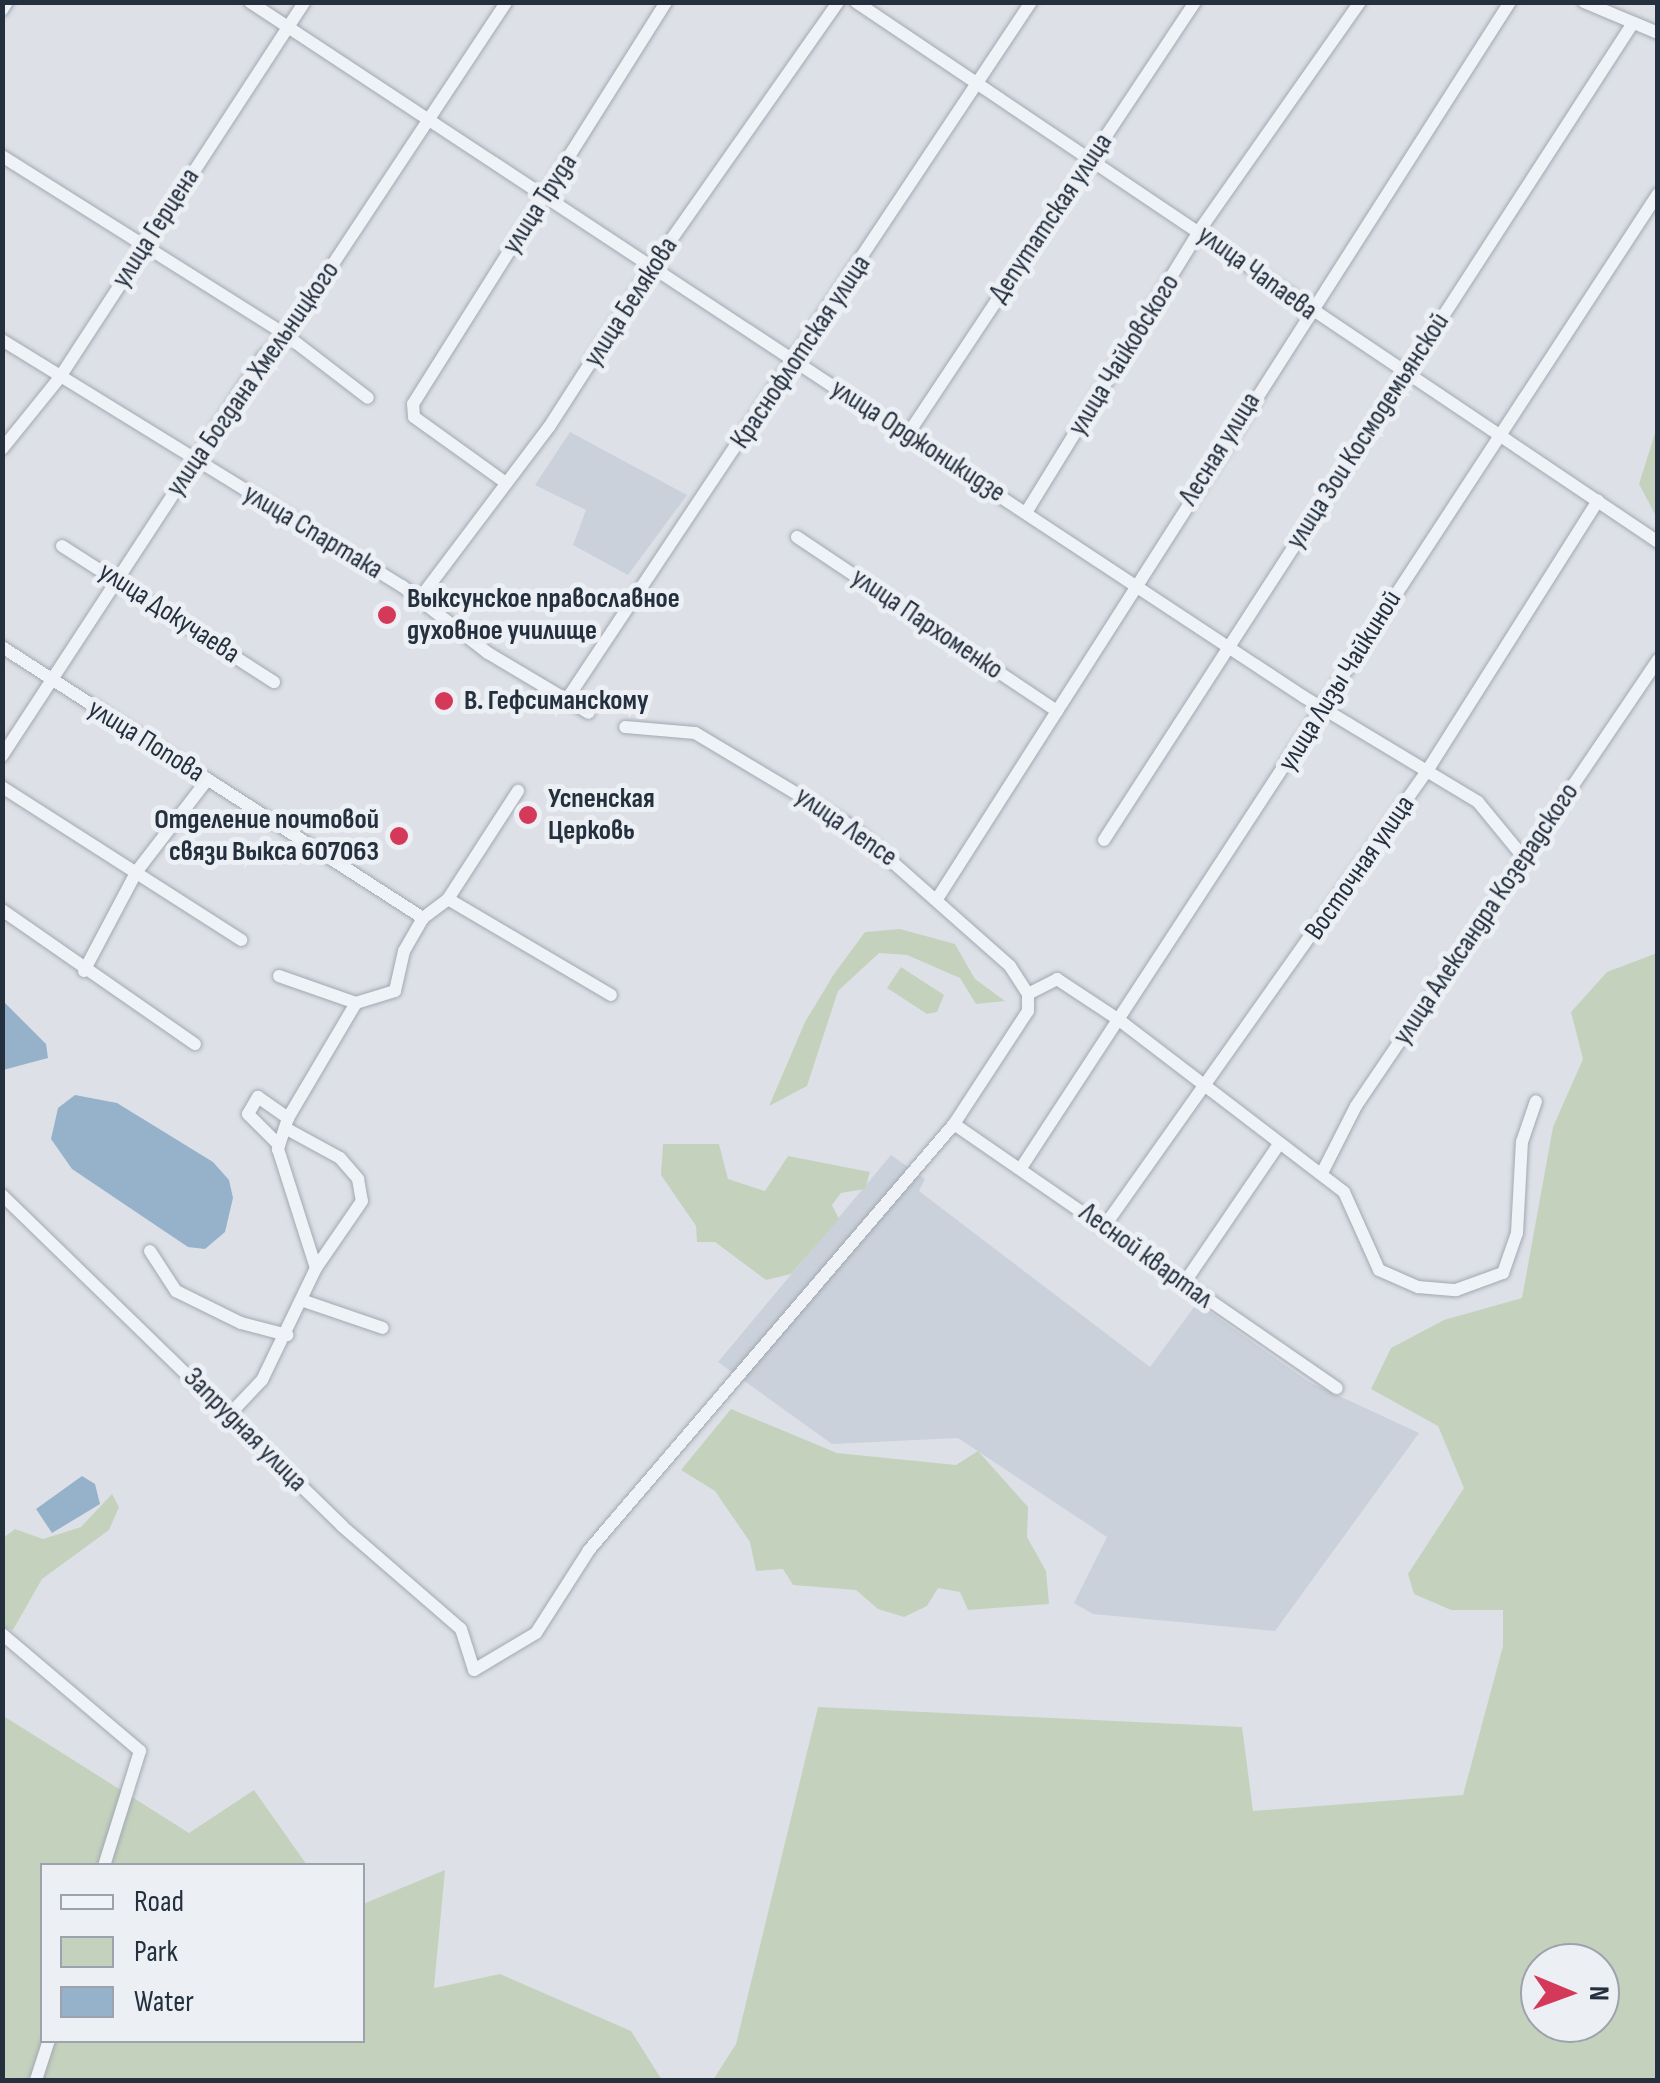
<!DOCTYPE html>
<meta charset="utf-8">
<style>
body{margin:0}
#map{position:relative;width:1660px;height:2083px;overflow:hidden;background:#dde1e7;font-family:"Sofia Sans Condensed",sans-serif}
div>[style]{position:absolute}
.built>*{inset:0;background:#cad1da}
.green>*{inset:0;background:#c4d2bd}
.water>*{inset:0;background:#95b2ca}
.roads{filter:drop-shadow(0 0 2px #a2a8b1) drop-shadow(0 0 2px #a2a8b1)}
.minor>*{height:12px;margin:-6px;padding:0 6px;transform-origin:6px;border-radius:6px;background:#eff2f6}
.dots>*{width:28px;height:28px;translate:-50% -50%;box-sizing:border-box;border:5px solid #ecf0f5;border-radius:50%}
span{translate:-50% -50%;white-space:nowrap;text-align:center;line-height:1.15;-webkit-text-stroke:10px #ecf0f5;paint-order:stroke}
.street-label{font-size:28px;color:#25303f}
.poi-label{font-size:28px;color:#25303f;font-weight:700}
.left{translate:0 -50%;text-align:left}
.right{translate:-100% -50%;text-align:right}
.frame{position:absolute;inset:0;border:5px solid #25303f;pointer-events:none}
.legend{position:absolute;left:40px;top:1863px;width:325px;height:180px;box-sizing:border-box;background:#ecf0f5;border:2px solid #9ca3ac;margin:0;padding:12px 18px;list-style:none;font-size:30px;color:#25303f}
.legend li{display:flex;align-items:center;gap:20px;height:50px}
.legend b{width:50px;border:2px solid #9ca3ac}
.north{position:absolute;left:1520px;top:1943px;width:100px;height:100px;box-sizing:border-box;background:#ecf0f5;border:2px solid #9ca3ac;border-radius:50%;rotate:91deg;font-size:28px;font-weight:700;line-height:40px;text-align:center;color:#25303f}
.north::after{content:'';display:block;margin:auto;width:35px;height:45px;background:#d5395a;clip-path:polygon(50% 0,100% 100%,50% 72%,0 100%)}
</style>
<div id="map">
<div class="built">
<i style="clip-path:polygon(570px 432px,687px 495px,628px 575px,573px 545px,586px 510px,535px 485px)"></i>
<i style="clip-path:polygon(891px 1155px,925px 1179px,919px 1191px,1150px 1367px,1197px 1303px,1309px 1382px,1419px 1433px,1275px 1631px,1093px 1614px,1074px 1603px,1107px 1537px,958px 1438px,832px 1444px,718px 1362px)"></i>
</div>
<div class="green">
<i style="clip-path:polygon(1657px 427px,1658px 427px,1657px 518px,1639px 484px)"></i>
<i style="clip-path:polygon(900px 929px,955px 944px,975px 979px,1005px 1001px,976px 1004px,960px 978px,907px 955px,879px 953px,838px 991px,807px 1086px,769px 1106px,805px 1022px,834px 974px,865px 932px)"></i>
<i style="clip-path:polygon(evenodd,1657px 953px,1657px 2080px,713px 2080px,736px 2044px,818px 1707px,1242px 1727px,1253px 1811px,1463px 1795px,1503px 1646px,1503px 1610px,1451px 1610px,1414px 1594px,1408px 1574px,1464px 1488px,1438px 1426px,1371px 1389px,1391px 1348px,1444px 1320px,1522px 1298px,1553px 1127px,1583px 1059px,1571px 1012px,1607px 972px,1657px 953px,1600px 1963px,1600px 2023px,1540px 2023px,1540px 1963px,1600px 1963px)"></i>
<i style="clip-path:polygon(901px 967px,944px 995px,937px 1012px,927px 1014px,887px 988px)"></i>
<i style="clip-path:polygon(663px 1144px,719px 1144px,728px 1179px,765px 1191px,788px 1156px,870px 1172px,865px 1189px,841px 1193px,832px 1205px,839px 1219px,791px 1274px,766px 1280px,715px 1242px,697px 1242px,696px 1226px,661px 1175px)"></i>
<i style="clip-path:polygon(731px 1409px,837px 1453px,956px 1465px,978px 1451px,1028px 1507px,1027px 1537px,1046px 1571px,1049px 1604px,968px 1610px,960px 1592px,938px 1588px,927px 1606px,904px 1617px,878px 1609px,856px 1590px,793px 1585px,783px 1569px,756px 1571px,750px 1542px,715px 1491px,681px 1470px)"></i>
<i style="clip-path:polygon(112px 1494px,119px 1507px,109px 1530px,42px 1579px,13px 1630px,3px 1627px,3px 1538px,15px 1529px,43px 1539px,81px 1527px)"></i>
<i style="clip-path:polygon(2px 1715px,189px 1833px,254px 1790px,307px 1865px,42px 1866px,42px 2040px,362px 2040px,363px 1904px,445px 1870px,434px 1988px,500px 1974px,631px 2031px,662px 2080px,3px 2080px)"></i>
</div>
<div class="water">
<i style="clip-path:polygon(3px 1001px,46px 1044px,48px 1058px,3px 1070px)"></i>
<i style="clip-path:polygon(75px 1095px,117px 1103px,213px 1162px,229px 1180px,233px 1198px,225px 1232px,205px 1249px,188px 1247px,72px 1169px,51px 1139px,58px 1108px)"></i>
<i style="clip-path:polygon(82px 1476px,95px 1484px,100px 1504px,52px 1533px,36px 1509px)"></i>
</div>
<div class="roads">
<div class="minor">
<i style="left:250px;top:2px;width:1263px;rotate:33.4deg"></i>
<i style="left:1304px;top:697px;width:203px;rotate:31.1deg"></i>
<i style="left:1478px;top:802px;width:72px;rotate:50.6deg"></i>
<i style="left:856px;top:2px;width:967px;rotate:33.95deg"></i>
<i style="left:1584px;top:2px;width:80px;rotate:22.7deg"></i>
<i style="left:2px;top:10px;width:9px;rotate:-58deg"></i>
<i style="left:2px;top:156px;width:336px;rotate:32.2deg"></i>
<i style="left:286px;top:335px;width:103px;rotate:37.5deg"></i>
<i style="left:2px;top:340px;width:470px;rotate:31.6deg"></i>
<i style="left:402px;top:586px;width:109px;rotate:37.9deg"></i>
<i style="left:488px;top:653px;width:117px;rotate:30.7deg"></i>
<i style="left:908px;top:434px;width:519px;rotate:-56.4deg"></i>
<i style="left:2px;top:449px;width:92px;rotate:-51.1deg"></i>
<i style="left:60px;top:377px;width:447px;rotate:-56.9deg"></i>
<i style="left:506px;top:483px;width:113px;rotate:-144.3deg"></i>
<i style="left:414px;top:417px;width:13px;rotate:-94deg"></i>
<i style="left:413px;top:404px;width:475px;rotate:-57.8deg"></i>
<i style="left:1027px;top:511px;width:329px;rotate:-58.4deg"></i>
<i style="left:1199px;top:231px;width:280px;rotate:-54.9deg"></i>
<i style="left:797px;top:537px;width:313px;rotate:33.8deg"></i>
<i style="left:62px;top:546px;width:252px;rotate:32.7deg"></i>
<i style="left:420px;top:598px;width:214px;rotate:-53deg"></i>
<i style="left:549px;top:427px;width:190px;rotate:-57.2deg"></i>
<i style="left:652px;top:267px;width:324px;rotate:-54.9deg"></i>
<i style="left:2px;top:647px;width:501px;rotate:32.77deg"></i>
<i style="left:423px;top:918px;width:38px;rotate:120deg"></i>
<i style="left:404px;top:951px;width:41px;rotate:102.7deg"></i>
<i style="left:395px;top:991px;width:41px;rotate:162.9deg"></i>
<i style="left:356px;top:1003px;width:134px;rotate:120.6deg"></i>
<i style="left:288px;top:1118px;width:33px;rotate:108deg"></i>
<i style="left:278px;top:1149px;width:125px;rotate:72.3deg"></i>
<i style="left:316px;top:1268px;width:124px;rotate:115.7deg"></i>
<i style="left:262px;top:1380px;width:47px;rotate:133.3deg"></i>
<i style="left:567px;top:699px;width:837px;rotate:-56.35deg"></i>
<i style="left:2px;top:756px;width:475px;rotate:-56.8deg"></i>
<i style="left:262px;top:358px;width:33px;rotate:-44deg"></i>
<i style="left:286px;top:335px;width:399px;rotate:-56.5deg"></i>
<i style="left:2px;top:787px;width:284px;rotate:32.6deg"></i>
<i style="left:1104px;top:840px;width:973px;rotate:-57.08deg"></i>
<i style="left:448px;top:899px;width:189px;rotate:30.5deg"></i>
<i style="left:937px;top:899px;width:1064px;rotate:-57.43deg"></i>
<i style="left:2px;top:910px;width:235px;rotate:34.8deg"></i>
<i style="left:423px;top:918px;width:31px;rotate:-37deg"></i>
<i style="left:448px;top:899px;width:129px;rotate:-57.1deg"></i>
<i style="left:84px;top:971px;width:113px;rotate:-62.1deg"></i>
<i style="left:137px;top:871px;width:115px;rotate:-52.4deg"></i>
<i style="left:279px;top:976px;width:82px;rotate:19.3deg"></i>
<i style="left:1028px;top:994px;width:33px;rotate:-27deg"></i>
<i style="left:1057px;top:979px;width:74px;rotate:33.5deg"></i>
<i style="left:1119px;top:1020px;width:283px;rotate:37.4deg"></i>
<i style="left:1344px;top:1192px;width:85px;rotate:65.8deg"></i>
<i style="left:1379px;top:1270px;width:43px;rotate:23.6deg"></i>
<i style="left:1418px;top:1287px;width:38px;rotate:5deg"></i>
<i style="left:1456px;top:1290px;width:50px;rotate:-19.9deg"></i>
<i style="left:1503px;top:1273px;width:42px;rotate:-70.7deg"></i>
<i style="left:1517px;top:1233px;width:91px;rotate:-86.9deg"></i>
<i style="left:1522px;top:1142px;width:43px;rotate:-71.1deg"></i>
<i style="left:954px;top:1124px;width:465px;rotate:34.6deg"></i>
<i style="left:287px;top:1129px;width:60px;rotate:28.7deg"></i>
<i style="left:340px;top:1158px;width:28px;rotate:49deg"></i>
<i style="left:358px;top:1179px;width:22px;rotate:80deg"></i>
<i style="left:362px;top:1201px;width:81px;rotate:124.5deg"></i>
<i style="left:279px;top:1145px;width:44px;rotate:-135deg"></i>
<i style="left:248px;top:1114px;width:20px;rotate:-60deg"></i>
<i style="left:258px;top:1097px;width:37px;rotate:35deg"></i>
<i style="left:1021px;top:1168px;width:1164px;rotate:-56.82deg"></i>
<i style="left:1322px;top:1173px;width:75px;rotate:-63.1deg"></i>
<i style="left:1356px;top:1106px;width:539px;rotate:-55.9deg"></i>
<i style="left:2px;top:1195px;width:475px;rotate:44.2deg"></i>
<i style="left:342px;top:1526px;width:157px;rotate:40.9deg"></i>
<i style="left:461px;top:1629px;width:43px;rotate:72.4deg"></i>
<i style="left:474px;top:1670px;width:72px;rotate:-30.8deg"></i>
<i style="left:536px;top:1633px;width:98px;rotate:-57.4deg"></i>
<i style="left:589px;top:1550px;width:561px;rotate:-49.41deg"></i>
<i style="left:954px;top:1124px;width:135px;rotate:-56.8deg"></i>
<i style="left:1028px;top:1011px;width:17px;rotate:-90deg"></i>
<i style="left:1028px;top:994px;width:33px;rotate:-123deg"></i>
<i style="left:1010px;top:966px;width:208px;rotate:-138.5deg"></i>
<i style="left:854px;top:828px;width:185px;rotate:-149.1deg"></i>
<i style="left:695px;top:733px;width:70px;rotate:-175.1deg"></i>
<i style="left:1106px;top:1224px;width:555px;rotate:-54.68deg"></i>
<i style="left:1427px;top:771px;width:320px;rotate:-57.7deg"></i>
<i style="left:150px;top:1251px;width:48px;rotate:57deg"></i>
<i style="left:176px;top:1291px;width:72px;rotate:26.2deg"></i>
<i style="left:241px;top:1323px;width:48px;rotate:14.6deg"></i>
<i style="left:1187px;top:1279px;width:163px;rotate:-55.7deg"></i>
<i style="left:304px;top:1301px;width:83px;rotate:18.9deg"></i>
<i style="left:2px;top:1634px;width:181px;rotate:40.3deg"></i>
<i style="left:140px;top:1751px;width:121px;rotate:107.4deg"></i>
<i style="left:36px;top:2080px;width:42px;rotate:-72deg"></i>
</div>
</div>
<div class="dots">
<i style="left:387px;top:615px;background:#d5395a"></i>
<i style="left:444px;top:701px;background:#d5395a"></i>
<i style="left:528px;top:815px;background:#d5395a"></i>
<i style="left:399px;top:836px;background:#d5395a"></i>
</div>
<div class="street-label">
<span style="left:540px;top:204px;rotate:-57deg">улица Труда</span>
<span style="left:1051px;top:218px;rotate:-56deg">Депутатская улица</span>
<span style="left:156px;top:228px;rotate:-57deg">улица Герцена</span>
<span style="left:1257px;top:273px;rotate:36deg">улица Чапаева</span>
<span style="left:631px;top:302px;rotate:-57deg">улица Белякова</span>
<span style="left:801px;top:352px;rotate:-56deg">Краснофлотская улица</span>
<span style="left:1124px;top:355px;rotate:-58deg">улица Чайковского</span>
<span style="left:253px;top:379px;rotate:-55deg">улица Богдана Хмельницкого</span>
<span style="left:1368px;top:431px;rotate:-57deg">улица Зои Космодемьянской</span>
<span style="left:918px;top:441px;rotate:33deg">улица Орджоникидзе</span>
<span style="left:1220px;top:449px;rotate:-58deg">Лесная улица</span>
<span style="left:313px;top:532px;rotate:31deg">улица Спартака</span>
<span style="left:169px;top:613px;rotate:33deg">улица Докучаева</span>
<span style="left:927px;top:624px;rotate:34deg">улица Пархоменко</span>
<span style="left:1340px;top:681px;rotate:-58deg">улица Лизы Чайкиной</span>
<span style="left:146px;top:741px;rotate:32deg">улица Попова</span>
<span style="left:846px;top:827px;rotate:35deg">улица Лепсе</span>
<span style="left:1360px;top:868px;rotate:-55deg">Восточная улица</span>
<span style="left:1486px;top:914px;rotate:-56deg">улица Александра Козерадского</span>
<span style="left:1146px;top:1256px;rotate:36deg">Лесной квартал</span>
<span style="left:245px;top:1430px;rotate:45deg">Запрудная улица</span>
</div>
<div class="poi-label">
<span class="left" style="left:407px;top:615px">Выксунское православное<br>духовное училище</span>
<span class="left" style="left:464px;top:701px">В. Гефсиманскому</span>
<span class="left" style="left:548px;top:815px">Успенская<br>Церковь</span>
<span class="right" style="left:379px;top:836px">Отделение почтовой<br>связи Выкса 607063</span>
</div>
<div class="frame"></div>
<ul class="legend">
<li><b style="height:12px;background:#eff2f6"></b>Road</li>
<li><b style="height:28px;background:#c4d2bd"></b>Park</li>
<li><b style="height:28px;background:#95b2ca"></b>Water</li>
</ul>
<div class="north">N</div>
</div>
